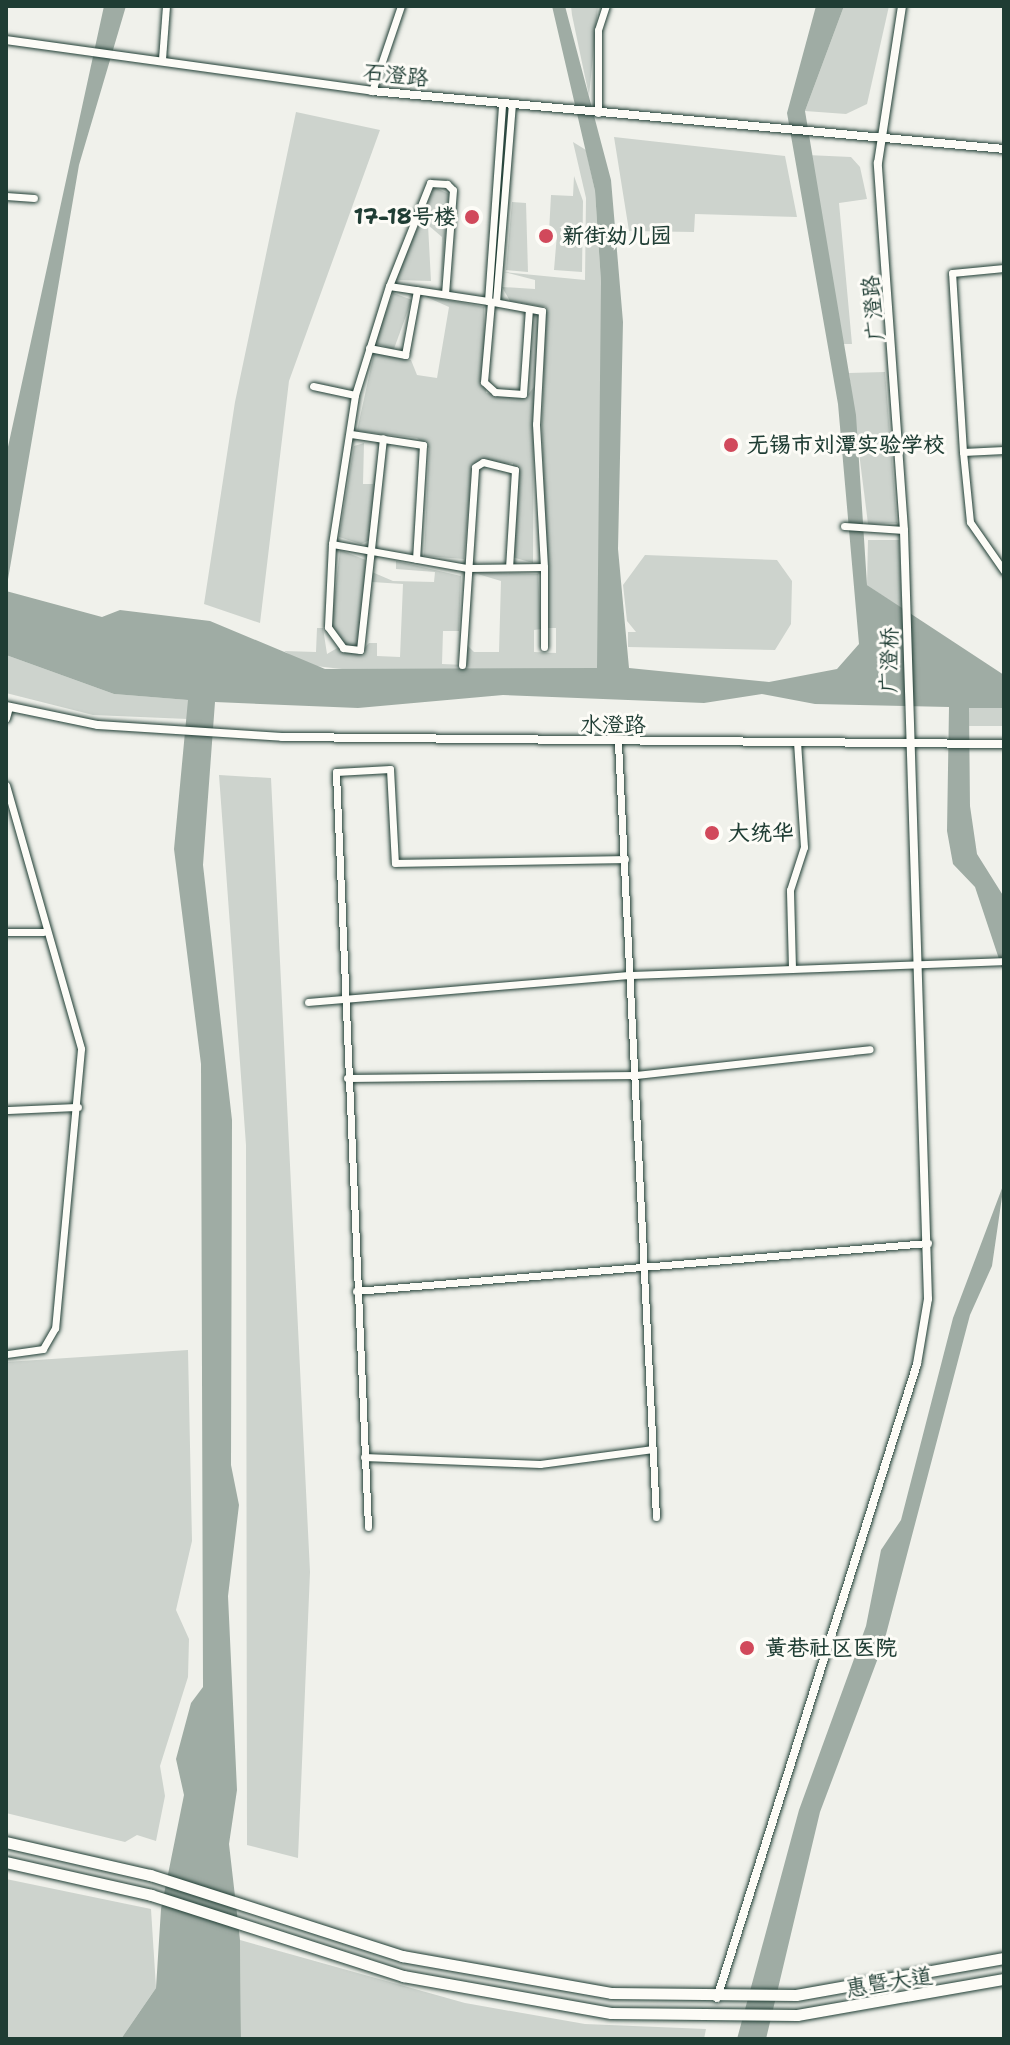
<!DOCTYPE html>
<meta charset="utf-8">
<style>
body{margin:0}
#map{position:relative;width:1010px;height:2045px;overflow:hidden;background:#f0f1eb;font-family:"Shantell Sans","LXGW WenKai TC",sans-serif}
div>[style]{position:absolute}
.green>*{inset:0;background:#cdd3cd;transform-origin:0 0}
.water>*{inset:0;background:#9faca4}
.roads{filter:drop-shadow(0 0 2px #1f3d34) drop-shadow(0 0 2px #1f3d34)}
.minor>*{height:7px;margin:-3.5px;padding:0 3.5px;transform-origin:3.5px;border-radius:3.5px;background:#fdfcf7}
.tertiary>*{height:8px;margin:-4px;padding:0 4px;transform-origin:4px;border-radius:4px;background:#fdfcf7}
.primary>*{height:11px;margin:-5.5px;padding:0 5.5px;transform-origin:5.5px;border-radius:5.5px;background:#fdfcf7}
.dots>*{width:22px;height:22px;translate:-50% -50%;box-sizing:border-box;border:4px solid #fdfcf7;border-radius:50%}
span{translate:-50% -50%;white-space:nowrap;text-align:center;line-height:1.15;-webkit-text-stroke:6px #fdfcf7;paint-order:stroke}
.street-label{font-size:22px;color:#1f3d34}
.poi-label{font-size:22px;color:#1f3d34;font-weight:700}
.right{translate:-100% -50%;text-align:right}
.left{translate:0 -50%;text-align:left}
.frame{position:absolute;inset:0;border:8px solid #1f3d34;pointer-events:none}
</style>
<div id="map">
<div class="green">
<i style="clip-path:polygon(571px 6px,598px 6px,589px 96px,572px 15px)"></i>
<i style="clip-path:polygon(844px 6px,889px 6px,867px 104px,846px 114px,805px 111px)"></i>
<i style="clip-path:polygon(296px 112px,380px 130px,289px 381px,260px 623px,204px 604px,235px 402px)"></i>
<i style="clip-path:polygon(614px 137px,785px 156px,797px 217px,695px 214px,694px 232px,629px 231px)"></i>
<i style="clip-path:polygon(573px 142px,586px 150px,595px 191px,601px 282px,602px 660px,597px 668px,387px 674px,306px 665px,284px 651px,316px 652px,317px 628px,323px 628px,327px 654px,339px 647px,359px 654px,369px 643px,377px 643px,377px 656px,400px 657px,403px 584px,372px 582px,372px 572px,393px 581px,434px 582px,435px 572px,396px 569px,396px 561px,461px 576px,459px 631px,443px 631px,442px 664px,466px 665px,466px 644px,474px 652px,499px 652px,501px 581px,471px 572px,538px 574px,541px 629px,534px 630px,534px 652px,556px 653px,556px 628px,548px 628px,542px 422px,546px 307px,510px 301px,502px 287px,535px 289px,535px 280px,504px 272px,585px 280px,586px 198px)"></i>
<i style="clip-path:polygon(807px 155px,851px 157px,860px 167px,867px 199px,839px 203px,852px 344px,843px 344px)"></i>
<i style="clip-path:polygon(574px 176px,583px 201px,582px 272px,554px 270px,557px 234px,549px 232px,551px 195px,573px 196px)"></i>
<i style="clip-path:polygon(434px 187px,449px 194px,441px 283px,442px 237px,428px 225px,431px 281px,396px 280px)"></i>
<i style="clip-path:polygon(512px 202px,526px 203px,528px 272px,506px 270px)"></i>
<i style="left:393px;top:293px;width:20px;height:53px;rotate:20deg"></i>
<i style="clip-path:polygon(422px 295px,484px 307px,486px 393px,526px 397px,534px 387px,533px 563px,512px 557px,513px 463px,472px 467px,464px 559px,424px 556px,429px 448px,417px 438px,357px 431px,374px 353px,411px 360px,417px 375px,437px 378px,449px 307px)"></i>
<i style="clip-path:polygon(885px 372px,897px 523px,868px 524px,849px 373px)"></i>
<i style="clip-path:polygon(364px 443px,363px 484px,373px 484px,380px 443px,370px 540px,361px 544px,339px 537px,354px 446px)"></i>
<i style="clip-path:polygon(868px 540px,899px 540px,902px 609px,867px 585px)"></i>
<i style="clip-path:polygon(340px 550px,366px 560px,360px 647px,346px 647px,331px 626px)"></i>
<i style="clip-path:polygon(645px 555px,777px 560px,792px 581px,791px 624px,775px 650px,628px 647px,628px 632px,636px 632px,627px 621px,623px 585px)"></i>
<i style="clip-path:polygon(6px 655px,114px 694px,188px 700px,188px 719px,93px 715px,6px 693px)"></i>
<i style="left:969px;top:708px;width:35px;height:18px"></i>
<i style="clip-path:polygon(219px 775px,271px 778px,310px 1572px,298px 1858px,247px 1845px,246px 1145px)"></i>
<i style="clip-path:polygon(188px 1350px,192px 1541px,176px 1610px,189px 1639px,188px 1677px,160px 1766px,165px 1796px,156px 1841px,137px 1835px,125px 1842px,6px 1813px,6px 1362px)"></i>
<i style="clip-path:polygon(6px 1879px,151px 1909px,156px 1988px,121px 2039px,6px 2039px)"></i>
<i style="clip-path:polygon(240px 1940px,465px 2003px,585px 2024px,706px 2029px,704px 2039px,241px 2039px)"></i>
</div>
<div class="water">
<i style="clip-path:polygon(104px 6px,126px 6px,79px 165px,6px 591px,102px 617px,120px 610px,210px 621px,325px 669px,597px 668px,601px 282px,595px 191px,552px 6px,565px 6px,611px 180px,623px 322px,618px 549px,629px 668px,769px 682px,837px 669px,859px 644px,838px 404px,787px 113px,816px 6px,844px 6px,805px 111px,856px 415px,867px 585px,1004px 675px,1004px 708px,969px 708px,970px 806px,977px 854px,1004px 897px,1004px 974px,975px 887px,953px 864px,947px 831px,949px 707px,815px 704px,762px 694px,704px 703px,503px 695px,358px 708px,215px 702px,203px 865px,232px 1120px,231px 1465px,239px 1505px,228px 1596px,237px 1790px,229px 1844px,240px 1940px,241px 2039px,121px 2039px,156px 1988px,161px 1909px,184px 1795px,176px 1759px,191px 1703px,203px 1687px,201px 1064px,174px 849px,188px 700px,114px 694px,6px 655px,6px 456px)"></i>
<i style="clip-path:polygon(1004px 1183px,992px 1266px,970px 1315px,884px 1642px,820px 1812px,766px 2039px,737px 2039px,799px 1810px,866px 1626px,881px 1550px,901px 1520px,953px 1318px)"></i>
</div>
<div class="roads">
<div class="minor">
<i style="left:162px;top:59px;width:53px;rotate:-85.7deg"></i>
<i style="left:372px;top:91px;width:90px;rotate:-71.2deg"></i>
<i style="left:598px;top:113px;width:83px;rotate:-90deg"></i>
<i style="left:598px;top:30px;width:25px;rotate:-72deg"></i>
<i style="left:6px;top:196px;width:28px;rotate:4deg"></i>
<i style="left:389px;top:286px;width:111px;rotate:-68.3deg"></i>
<i style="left:430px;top:183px;width:17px;rotate:3deg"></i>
<i style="left:447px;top:184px;width:8px;rotate:45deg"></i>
<i style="left:453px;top:190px;width:104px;rotate:94.4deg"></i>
<i style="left:488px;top:301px;width:55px;rotate:10.5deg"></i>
<i style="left:542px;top:311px;width:113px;rotate:93deg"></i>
<i style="left:536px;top:424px;width:143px;rotate:86.8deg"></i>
<i style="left:544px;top:567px;width:77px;rotate:179.3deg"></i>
<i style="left:467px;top:568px;width:137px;rotate:-169.9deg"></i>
<i style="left:332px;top:544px;width:151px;rotate:-81.2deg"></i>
<i style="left:355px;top:395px;width:114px;rotate:-72.7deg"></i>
<i style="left:389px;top:286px;width:100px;rotate:8.6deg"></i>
<i style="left:488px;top:301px;width:197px;rotate:-85.9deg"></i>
<i style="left:491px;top:302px;width:80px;rotate:95deg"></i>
<i style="left:484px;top:382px;width:15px;rotate:42deg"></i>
<i style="left:495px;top:392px;width:28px;rotate:4deg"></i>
<i style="left:523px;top:394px;width:85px;rotate:-86deg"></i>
<i style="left:496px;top:302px;width:198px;rotate:-85.4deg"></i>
<i style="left:369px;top:348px;width:37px;rotate:11deg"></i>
<i style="left:405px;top:355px;width:66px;rotate:-79.5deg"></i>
<i style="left:313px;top:386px;width:43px;rotate:12.1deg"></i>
<i style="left:351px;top:434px;width:73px;rotate:8.7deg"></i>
<i style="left:423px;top:445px;width:114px;rotate:93.5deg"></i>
<i style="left:1004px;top:450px;width:41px;rotate:177.2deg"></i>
<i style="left:963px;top:452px;width:70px;rotate:84.3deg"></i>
<i style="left:970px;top:522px;width:60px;rotate:55.2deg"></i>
<i style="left:963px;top:452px;width:179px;rotate:-93.5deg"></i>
<i style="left:952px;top:273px;width:52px;rotate:-5.5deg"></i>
<i style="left:844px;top:526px;width:60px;rotate:3.8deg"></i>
<i style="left:332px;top:544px;width:83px;rotate:92.8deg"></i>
<i style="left:328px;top:627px;width:26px;rotate:54deg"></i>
<i style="left:343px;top:648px;width:17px;rotate:7deg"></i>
<i style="left:360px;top:650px;width:213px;rotate:-83.8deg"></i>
<i style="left:544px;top:647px;width:80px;rotate:-90deg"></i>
<i style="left:462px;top:665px;width:198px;rotate:-86.2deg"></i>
<i style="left:475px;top:467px;width:9px;rotate:-32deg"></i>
<i style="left:483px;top:462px;width:33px;rotate:14deg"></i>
<i style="left:515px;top:470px;width:97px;rotate:93.5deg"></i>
<i style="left:6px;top:718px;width:11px;rotate:-75deg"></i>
<i style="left:618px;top:743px;width:775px;rotate:87.19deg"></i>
<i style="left:6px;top:785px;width:274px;rotate:74.1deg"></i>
<i style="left:81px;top:1049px;width:280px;rotate:95.3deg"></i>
<i style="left:55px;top:1328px;width:24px;rotate:120deg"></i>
<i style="left:43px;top:1349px;width:37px;rotate:172deg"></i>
<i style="left:6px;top:932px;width:37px"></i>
<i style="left:792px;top:968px;width:78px;rotate:-91.5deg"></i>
<i style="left:790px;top:890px;width:45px;rotate:-72deg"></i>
<i style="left:804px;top:847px;width:105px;rotate:-93.8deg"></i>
<i style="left:308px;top:1002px;width:321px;rotate:-4.8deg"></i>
<i style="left:628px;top:975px;width:376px;rotate:-2.1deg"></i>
<i style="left:347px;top:1078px;width:289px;rotate:-0.6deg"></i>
<i style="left:636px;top:1075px;width:235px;rotate:-6.3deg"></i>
<i style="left:6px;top:1110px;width:72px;rotate:-2.4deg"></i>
<i style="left:356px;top:1291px;width:574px;rotate:-4.8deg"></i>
<i style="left:364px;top:1457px;width:176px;rotate:2.3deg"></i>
<i style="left:540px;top:1464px;width:114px;rotate:-7.6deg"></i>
<i style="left:368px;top:1527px;width:756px;rotate:-92.43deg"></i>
<i style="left:336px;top:772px;width:54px;rotate:-3.2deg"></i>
<i style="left:390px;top:769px;width:94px;rotate:87deg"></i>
<i style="left:395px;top:863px;width:230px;rotate:-1deg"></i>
</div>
<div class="tertiary">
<i style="left:6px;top:40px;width:370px;rotate:7.9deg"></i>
<i style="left:372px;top:91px;width:635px;rotate:5.24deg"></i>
<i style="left:6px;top:706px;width:94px;rotate:11.7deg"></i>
<i style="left:98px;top:725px;width:184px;rotate:3.7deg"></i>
<i style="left:282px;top:737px;width:722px;rotate:0.56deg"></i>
<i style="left:717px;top:1998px;width:665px;rotate:-72.49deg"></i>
<i style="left:917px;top:1364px;width:66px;rotate:-80.4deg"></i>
<i style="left:928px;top:1299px;width:769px;rotate:-91.79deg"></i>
<i style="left:904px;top:530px;width:368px;rotate:-94.1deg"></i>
<i style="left:878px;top:163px;width:159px;rotate:-81.3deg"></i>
</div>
<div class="primary">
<i style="left:6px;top:1842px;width:148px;rotate:12.9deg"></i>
<i style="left:150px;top:1875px;width:265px;rotate:17.8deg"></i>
<i style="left:402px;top:1956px;width:212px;rotate:10deg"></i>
<i style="left:611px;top:1993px;width:185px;rotate:0.6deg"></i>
<i style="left:796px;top:1995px;width:211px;rotate:-10.1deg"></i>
<i style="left:6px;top:1862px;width:149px;rotate:12.8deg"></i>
<i style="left:151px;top:1895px;width:265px;rotate:17.8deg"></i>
<i style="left:403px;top:1976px;width:211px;rotate:10.1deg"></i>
<i style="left:611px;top:2013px;width:186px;rotate:0.6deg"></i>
<i style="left:797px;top:2015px;width:210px;rotate:-9.9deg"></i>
</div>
</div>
<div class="dots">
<i style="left:472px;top:217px;background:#d1495b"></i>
<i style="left:546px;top:236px;background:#d1495b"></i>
<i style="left:731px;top:445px;background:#d1495b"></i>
<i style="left:712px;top:833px;background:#d1495b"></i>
<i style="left:747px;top:1648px;background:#d1495b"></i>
</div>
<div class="street-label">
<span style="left:396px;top:75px;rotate:6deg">石澄路</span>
<span style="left:873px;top:308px;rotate:-95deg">广澄路</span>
<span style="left:889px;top:660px;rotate:-89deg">广澄桥</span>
<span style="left:613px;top:725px">水澄路</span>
<span style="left:889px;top:1982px;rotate:-9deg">惠暨大道</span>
</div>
<div class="poi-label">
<span class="right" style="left:456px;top:217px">17-18号楼</span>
<span class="left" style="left:562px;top:236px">新街幼儿园</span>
<span class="left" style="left:747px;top:445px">无锡市刘潭实验学校</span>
<span class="left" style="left:728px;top:833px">大统华</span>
<span class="left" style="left:765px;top:1648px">黄巷社区医院</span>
</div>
<div class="frame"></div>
</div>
